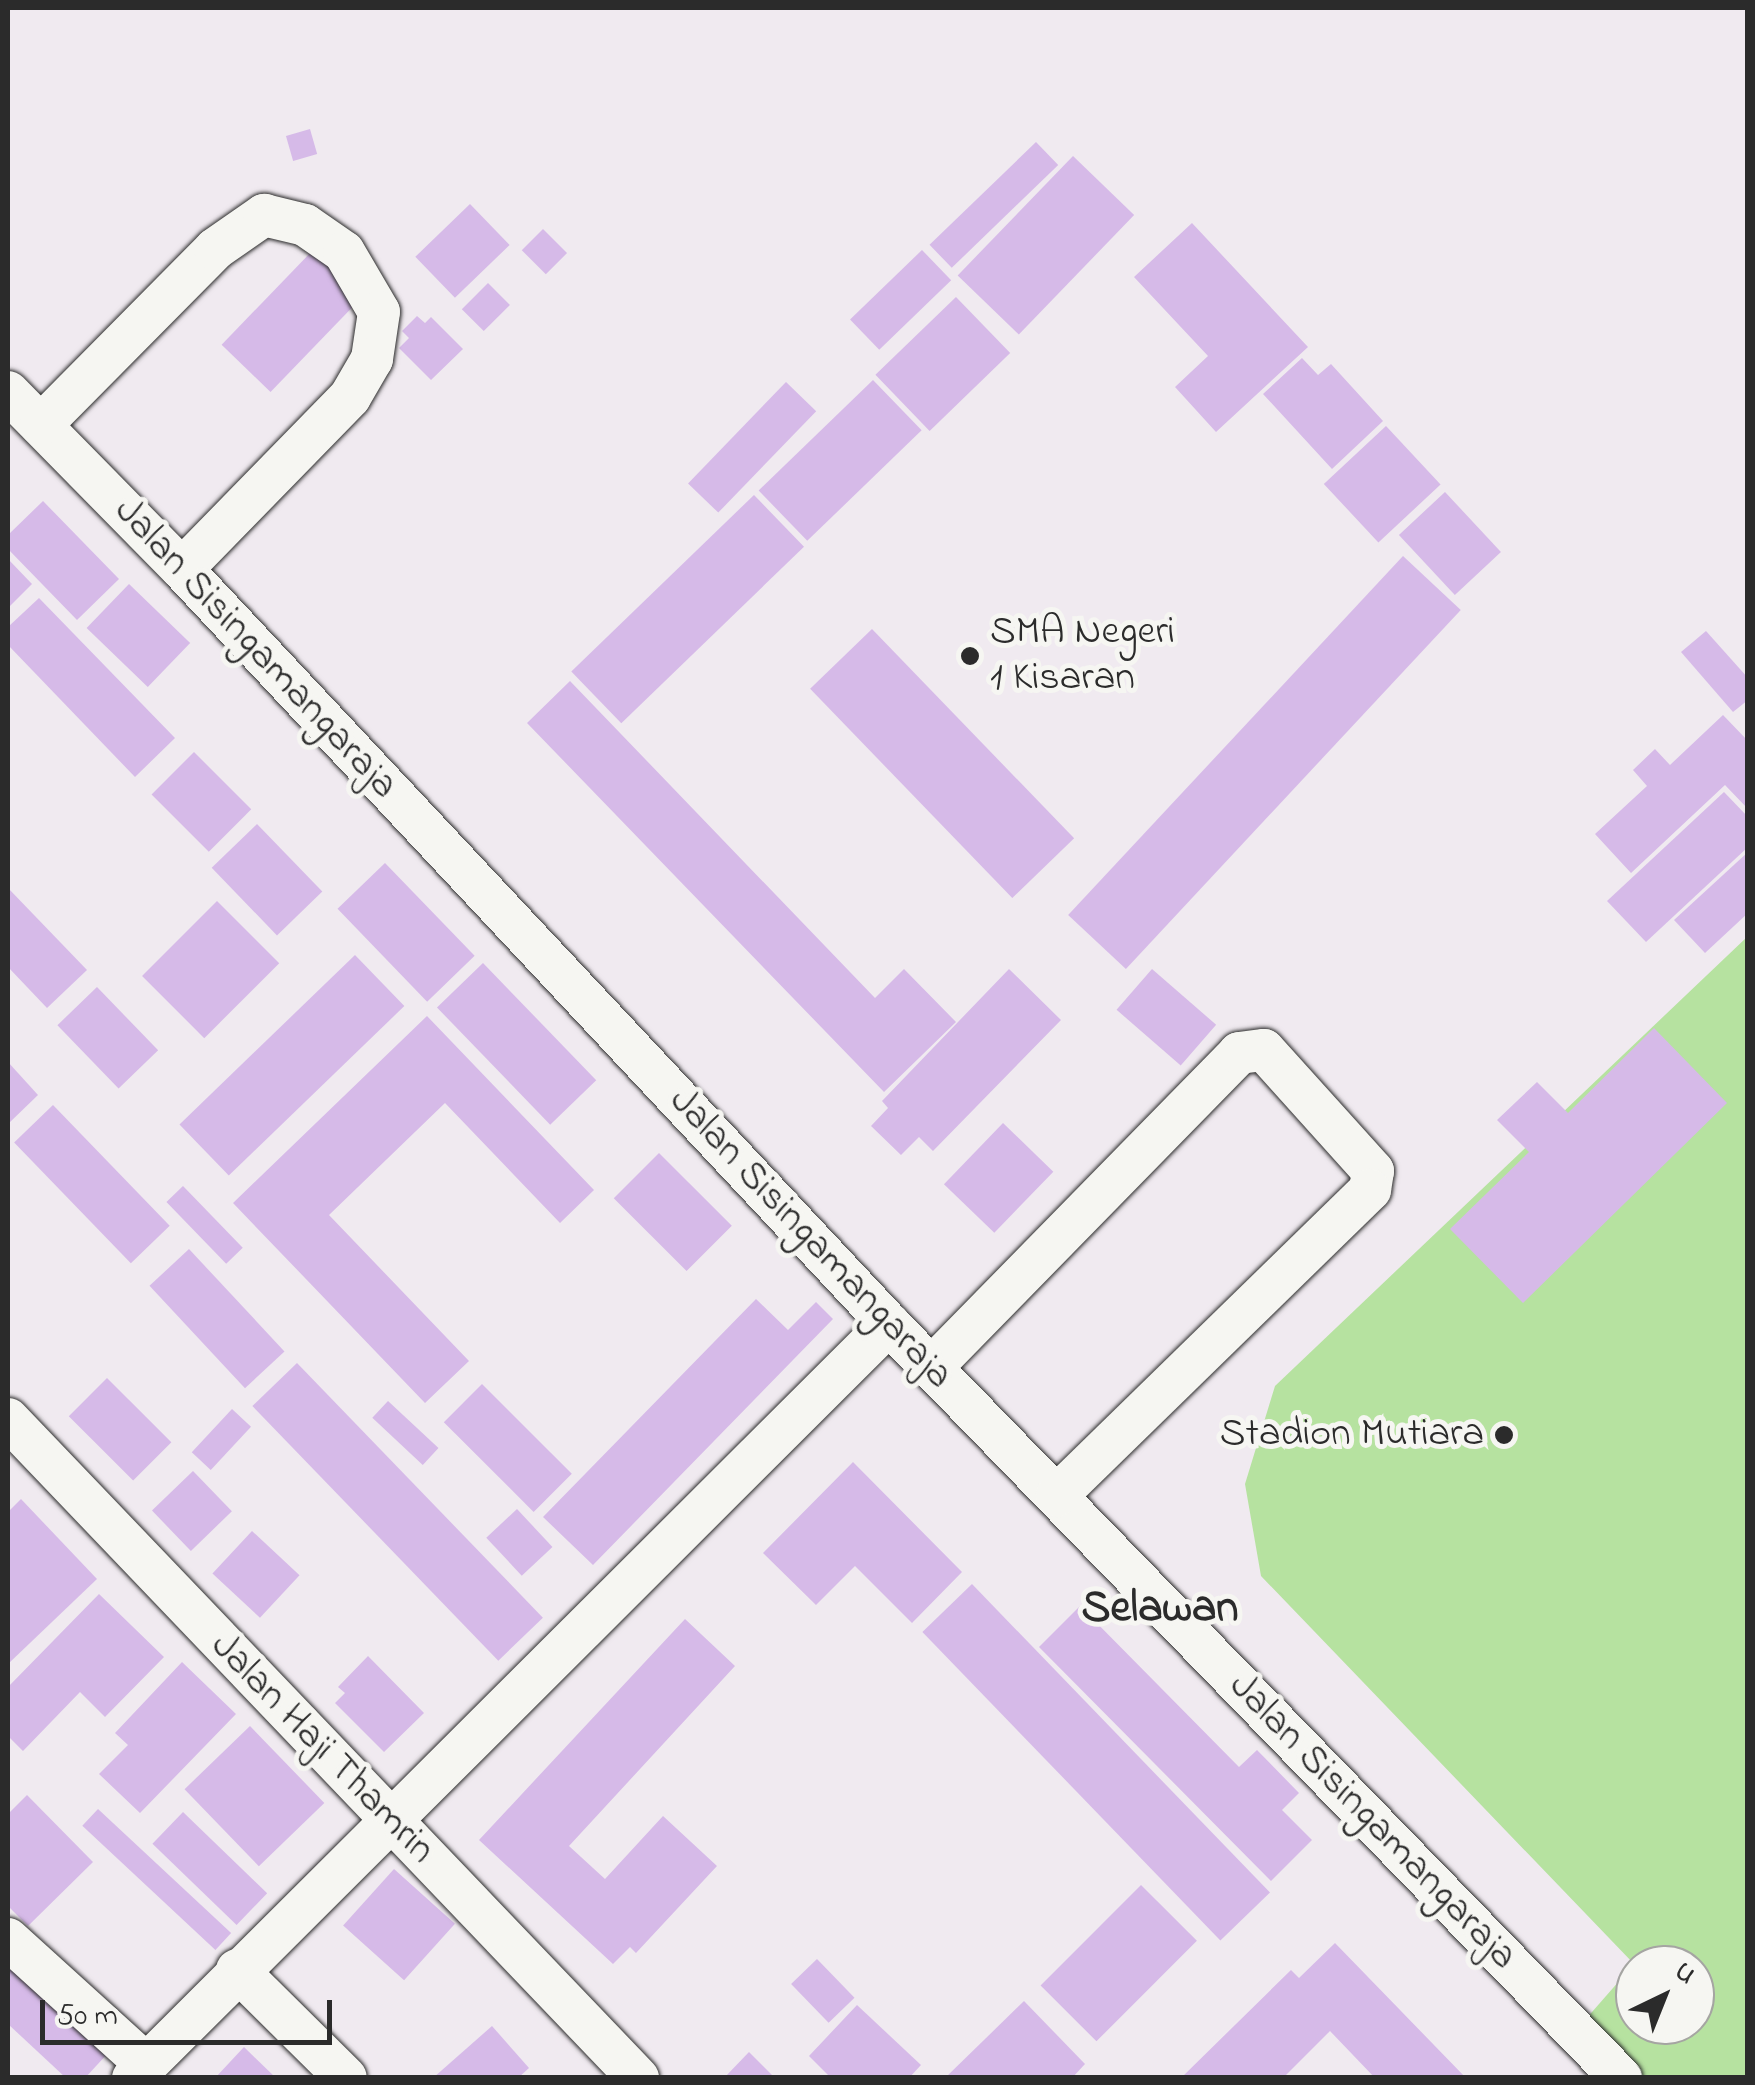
<!DOCTYPE html>
<style>
body{margin:0}
#map{position:relative;width:1755px;height:2085px;overflow:hidden;background:#f0eaf0;font-family:"Indie Flower",sans-serif}
div>[style]{position:absolute}
.green>*{inset:0;background:#b6e2a0}
.building>*{inset:0;background:#d6bae8;transform-origin:0 0}
.roads{filter:drop-shadow(0 0 2px #2b2b2b) drop-shadow(0 0 2px #2b2b2b)}
.minor>*{height:42px;margin:-21px;padding:0 21px;transform-origin:21px;border-radius:21px;background:#f6f6f2}
.dots>*{width:28px;height:28px;translate:-50% -50%;box-sizing:border-box;border:5px solid #f6f6f2;border-radius:50%}
span{translate:-50% -50%;white-space:nowrap;text-align:center;line-height:1.15;-webkit-text-stroke:10px #f6f6f2;paint-order:stroke}
.poi-label{font-size:40px;color:#2b2b2b}
.left{translate:0 -50%;text-align:left}
.right{translate:-100% -50%;text-align:right}
.street-label{font-size:40px;color:#2b2b2b}
.quarter-label{font-size:45px;color:#2b2b2b;font-weight:700}
.frame{position:absolute;inset:0;border:10px solid #2b2b2b;pointer-events:none}
.north{position:absolute;left:1615px;top:1945px;width:100px;height:100px;box-sizing:border-box;background:#f6f6f2;border:2px solid #a5a5a2;border-radius:50%;rotate:43deg;font-size:28px;font-weight:700;line-height:40px;text-align:center;color:#2b2b2b}
.north::after{content:'';display:block;margin:auto;width:35px;height:45px;background:#2b2b2b;clip-path:polygon(50% 0,100% 100%,50% 72%,0 100%)}
.scale{position:absolute;left:40px;top:2000px;width:292px;height:45px;box-sizing:border-box;border:5px solid #2b2b2b;border-top:0;padding-left:12px;font-size:30px;line-height:35px;white-space:nowrap;color:#2b2b2b;-webkit-text-stroke:8px #f6f6f2;paint-order:stroke}
</style>
<div id="map">
<div class="green">
<i style="clip-path:polygon(evenodd,1747px 937px,1747px 2077px,1640px 2077px,1585px 2020px,1634px 1964px,1261px 1576px,1245px 1484px,1275px 1386px,1747px 937px,1635px 1965px,1695px 1965px,1695px 2025px,1635px 2025px,1635px 1965px)"></i>
</div>
<div class="building">
<i style="left:310px;top:129px;width:26px;height:25px;rotate:74deg"></i>
<i style="left:1036px;top:142px;width:32px;height:148px;rotate:46deg"></i>
<i style="left:1073px;top:156px;width:85px;height:166px;rotate:44deg"></i>
<i style="left:470px;top:204px;width:57px;height:76px;rotate:46deg"></i>
<i style="clip-path:polygon(1192px 223px,1308px 347px,1216px 432px,1175px 387px,1208px 356px,1134px 277px)"></i>
<i style="left:543px;top:229px;width:34px;height:30px;rotate:45deg"></i>
<i style="left:314px;top:249px;width:68px;height:133px;rotate:44deg"></i>
<i style="left:922px;top:250px;width:42px;height:100px;rotate:46deg"></i>
<i style="left:488px;top:283px;width:31px;height:37px;rotate:45deg"></i>
<i style="left:956px;top:297px;width:78px;height:112px;rotate:46deg"></i>
<i style="clip-path:polygon(417px 316px,425px 323px,431px 317px,463px 349px,431px 380px,399px 348px,409px 338px,402px 331px)"></i>
<i style="clip-path:polygon(1302px 358px,1318px 375px,1331px 364px,1383px 421px,1332px 469px,1263px 394px)"></i>
<i style="left:873px;top:380px;width:70px;height:159px;rotate:46deg"></i>
<i style="left:786px;top:382px;width:42px;height:141px;rotate:44deg"></i>
<i style="left:1386px;top:426px;width:80px;height:85px;rotate:47deg"></i>
<i style="left:1445px;top:492px;width:82px;height:63px;rotate:47deg"></i>
<i style="left:754px;top:495px;width:72px;height:254px;rotate:46deg"></i>
<i style="clip-path:polygon(43px 501px,119px 579px,77px 620px,8px 549px,8px 535px)"></i>
<i style="left:1403px;top:556px;width:79px;height:491px;rotate:43deg"></i>
<i style="clip-path:polygon(8px 559px,32px 584px,8px 608px)"></i>
<i style="left:129px;top:584px;width:85px;height:61px;rotate:44deg"></i>
<i style="clip-path:polygon(39px 598px,175px 738px,135px 777px,8px 645px,8px 627px)"></i>
<i style="left:872px;top:629px;width:291px;height:86px;rotate:46deg"></i>
<i style="clip-path:polygon(1706px 631px,1748px 678px,1748px 700px,1733px 712px,1681px 652px)"></i>
<i style="clip-path:polygon(570px 681px,875px 998px,904px 969px,956px 1022px,884px 1092px,527px 723px)"></i>
<i style="clip-path:polygon(1723px 715px,1748px 741px,1748px 809px,1725px 785px,1631px 873px,1595px 834px,1647px 786px,1633px 770px,1655px 749px,1670px 765px)"></i>
<i style="left:194px;top:752px;width:81px;height:60px;rotate:45deg"></i>
<i style="clip-path:polygon(1724px 792px,1748px 817px,1748px 847px,1646px 942px,1607px 901px)"></i>
<i style="left:257px;top:824px;width:94px;height:63px;rotate:46deg"></i>
<i style="clip-path:polygon(1748px 852px,1748px 913px,1705px 953px,1674px 920px)"></i>
<i style="left:385px;top:863px;width:129px;height:66px;rotate:46deg"></i>
<i style="clip-path:polygon(8px 888px,87px 970px,47px 1008px,8px 967px)"></i>
<i style="left:217px;top:901px;width:88px;height:106px;rotate:45deg"></i>
<i style="left:355px;top:955px;width:71px;height:244px;rotate:46deg"></i>
<i style="left:483px;top:963px;width:163px;height:64px;rotate:46deg"></i>
<i style="clip-path:polygon(1009px 969px,1061px 1020px,933px 1151px,919px 1137px,901px 1155px,871px 1126px,888px 1108px,882px 1101px)"></i>
<i style="left:1152px;top:969px;width:85px;height:54px;rotate:41deg"></i>
<i style="left:97px;top:987px;width:88px;height:55px;rotate:46deg"></i>
<i style="clip-path:polygon(427px 1016px,594px 1190px,560px 1223px,445px 1103px,329px 1215px,469px 1361px,425px 1403px,233px 1203px)"></i>
<i style="clip-path:polygon(1654px 1028px,1727px 1103px,1523px 1303px,1450px 1229px,1529px 1152px,1497px 1120px,1537px 1082px,1568px 1113px)"></i>
<i style="clip-path:polygon(8px 1062px,38px 1095px,8px 1124px)"></i>
<i style="left:53px;top:1105px;width:168px;height:54px;rotate:46deg"></i>
<i style="left:1003px;top:1123px;width:70px;height:85px;rotate:44deg"></i>
<i style="left:659px;top:1153px;width:103px;height:64px;rotate:45deg"></i>
<i style="left:183px;top:1186px;width:86px;height:23px;rotate:46deg"></i>
<i style="left:189px;top:1249px;width:140px;height:54px;rotate:47deg"></i>
<i style="clip-path:polygon(756px 1299px,788px 1330px,816px 1302px,833px 1319px,593px 1565px,543px 1517px)"></i>
<i style="left:297px;top:1363px;width:354px;height:62px;rotate:46deg"></i>
<i style="left:107px;top:1378px;width:91px;height:54px;rotate:45deg"></i>
<i style="left:482px;top:1384px;width:127px;height:54px;rotate:45deg"></i>
<i style="left:388px;top:1401px;width:69px;height:23px;rotate:43deg"></i>
<i style="left:232px;top:1409px;width:26px;height:59px;rotate:43deg"></i>
<i style="clip-path:polygon(853px 1462px,962px 1572px,912px 1623px,855px 1566px,816px 1605px,763px 1553px)"></i>
<i style="left:193px;top:1471px;width:56px;height:57px;rotate:46deg"></i>
<i style="clip-path:polygon(21px 1499px,97px 1579px,8px 1664px,8px 1512px)"></i>
<i style="left:517px;top:1509px;width:52px;height:42px;rotate:47deg"></i>
<i style="left:252px;top:1531px;width:65px;height:58px;rotate:43deg"></i>
<i style="left:972px;top:1584px;width:429px;height:69px;rotate:46deg"></i>
<i style="clip-path:polygon(99px 1594px,164px 1657px,105px 1717px,80px 1692px,23px 1751px,8px 1736px,8px 1687px)"></i>
<i style="clip-path:polygon(1080px 1606px,1239px 1767px,1257px 1750px,1299px 1793px,1282px 1810px,1312px 1840px,1271px 1881px,1039px 1647px)"></i>
<i style="clip-path:polygon(685px 1619px,735px 1666px,569px 1846px,605px 1879px,663px 1816px,717px 1866px,636px 1953px,630px 1947px,613px 1964px,479px 1840px)"></i>
<i style="clip-path:polygon(368px 1656px,424px 1713px,384px 1752px,335px 1703px,345px 1693px,338px 1687px)"></i>
<i style="clip-path:polygon(182px 1662px,236px 1714px,140px 1813px,99px 1774px,128px 1745px,115px 1733px)"></i>
<i style="left:250px;top:1726px;width:107px;height:91px;rotate:46deg"></i>
<i style="clip-path:polygon(27px 1795px,93px 1862px,28px 1926px,8px 1906px,8px 1814px)"></i>
<i style="left:98px;top:1809px;width:182px;height:23px;rotate:43deg"></i>
<i style="left:183px;top:1812px;width:117px;height:44px;rotate:44deg"></i>
<i style="left:394px;top:1869px;width:82px;height:76px;rotate:42deg"></i>
<i style="left:1141px;top:1885px;width:79px;height:142px;rotate:45deg"></i>
<i style="clip-path:polygon(1335px 1943px,1466px 2078px,1375px 2078px,1330px 2031px,1283px 2078px,1181px 2078px,1291px 1970px,1299px 1978px)"></i>
<i style="left:817px;top:1959px;width:54px;height:36px;rotate:46deg"></i>
<i style="clip-path:polygon(8px 1960px,109px 2052px,85px 2078px,66px 2078px,8px 2024px)"></i>
<i style="clip-path:polygon(1024px 2001px,1085px 2064px,1072px 2078px,945px 2078px)"></i>
<i style="clip-path:polygon(857px 2005px,921px 2065px,909px 2078px,831px 2078px,809px 2056px)"></i>
<i style="clip-path:polygon(492px 2026px,529px 2068px,518px 2078px,433px 2078px)"></i>
<i style="clip-path:polygon(244px 2047px,276px 2078px,215px 2078px)"></i>
<i style="clip-path:polygon(749px 2052px,775px 2078px,724px 2078px)"></i>
</div>
<div class="roads">
<div class="minor">
<i style="left:8px;top:392px;width:248px;rotate:45.5deg"></i>
<i style="left:182px;top:569px;width:1034px;rotate:46.88deg"></i>
<i style="left:889px;top:1324px;width:1051px;rotate:45.85deg"></i>
<i style="left:41px;top:425px;width:247px;rotate:-45.3deg"></i>
<i style="left:215px;top:249px;width:60px;rotate:-34.8deg"></i>
<i style="left:264px;top:215px;width:42px;rotate:13.7deg"></i>
<i style="left:305px;top:225px;width:47px;rotate:34.7deg"></i>
<i style="left:344px;top:252px;width:69px;rotate:59.7deg"></i>
<i style="left:379px;top:312px;width:48px;rotate:98.5deg"></i>
<i style="left:372px;top:359px;width:44px;rotate:120.1deg"></i>
<i style="left:350px;top:397px;width:240px;rotate:134.3deg"></i>
<i style="left:931px;top:1368px;width:441px;rotate:-45.6deg"></i>
<i style="left:1239px;top:1053px;width:25px;rotate:-7deg"></i>
<i style="left:1264px;top:1050px;width:163px;rotate:48deg"></i>
<i style="left:1373px;top:1171px;width:19px;rotate:99deg"></i>
<i style="left:1370px;top:1190px;width:438px;rotate:135.7deg"></i>
<i style="left:8px;top:1419px;width:912px;rotate:46.29deg"></i>
<i style="left:8px;top:1939px;width:186px;rotate:42.2deg"></i>
<i style="left:237px;top:1970px;width:153px;rotate:44.7deg"></i>
<i style="left:133px;top:2078px;width:1068px;rotate:-44.92deg"></i>
</div>
</div>
<div class="dots">
<i style="left:970px;top:656px;background:#2b2b2b"></i>
<i style="left:1504px;top:1435px;background:#2b2b2b"></i>
</div>
<div class="poi-label">
<span class="left" style="left:990px;top:656px">SMA Negeri<br>1 Kisaran</span>
<span class="right" style="left:1484px;top:1435px">Stadion Mutiara</span>
</div>
<div class="street-label">
<span style="left:255px;top:649px;rotate:47deg">Jalan Sisingamangaraja</span>
<span style="left:810px;top:1239px;rotate:47deg">Jalan Sisingamangaraja</span>
<span style="left:322px;top:1749px;rotate:46deg">Jalan Haji Thamrin</span>
<span style="left:1372px;top:1822px;rotate:46deg">Jalan Sisingamangaraja</span>
</div>
<div class="quarter-label">
<span style="left:1160px;top:1610px">Selawan</span>
</div>
<div class="frame"></div>
<div class="north">U</div>
<div class="scale">50 m</div>
</div>
